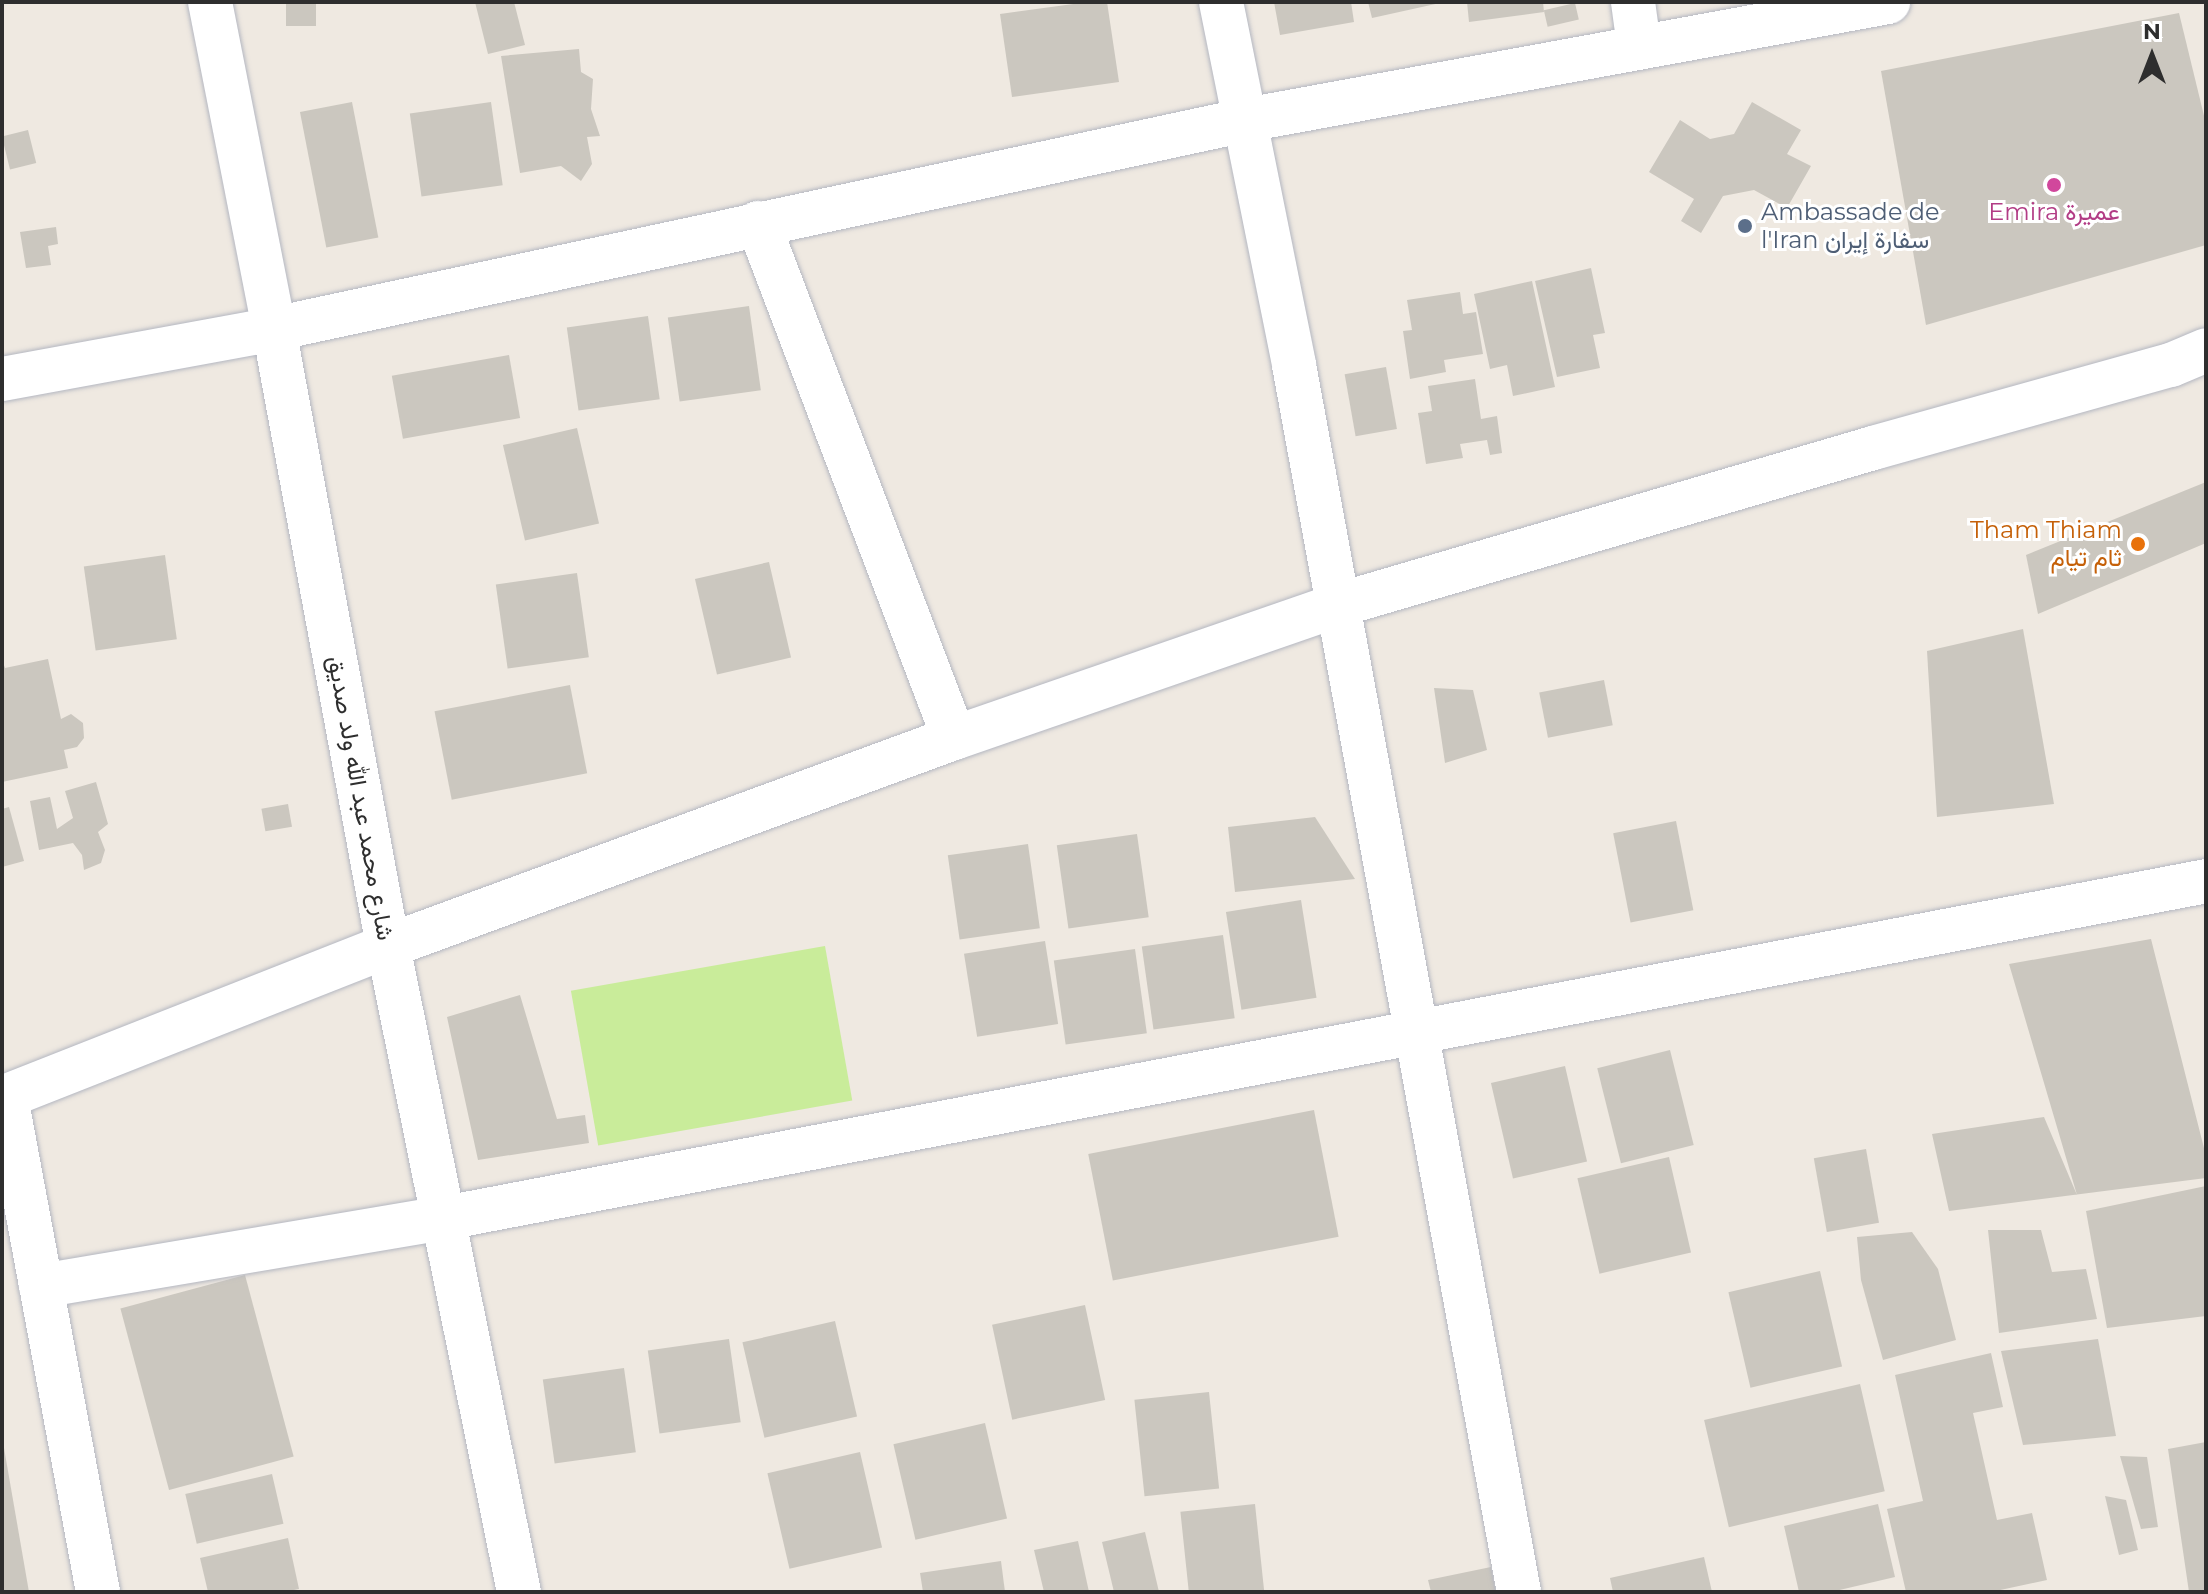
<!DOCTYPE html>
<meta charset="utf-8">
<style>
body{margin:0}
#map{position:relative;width:2208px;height:1594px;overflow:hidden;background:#efe9e1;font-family:Montserrat,Vazirmatn,sans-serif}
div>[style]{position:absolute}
.pitch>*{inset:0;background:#c9ec9a;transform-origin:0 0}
.building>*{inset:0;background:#cbc7bf;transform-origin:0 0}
.roads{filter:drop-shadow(0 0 2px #b4b7c1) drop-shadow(0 0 2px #b4b7c1)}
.street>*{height:44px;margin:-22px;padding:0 22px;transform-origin:22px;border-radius:22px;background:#fff}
.secondary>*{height:44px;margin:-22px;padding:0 22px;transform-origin:22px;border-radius:22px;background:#fff}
.dots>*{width:22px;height:22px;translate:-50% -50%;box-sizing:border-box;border:4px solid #fff;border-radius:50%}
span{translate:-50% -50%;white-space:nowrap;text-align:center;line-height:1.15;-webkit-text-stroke:6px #fff;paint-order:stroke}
.service-label{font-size:24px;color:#4e5e75}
.left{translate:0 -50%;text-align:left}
.hotel-label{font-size:24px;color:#b23c85}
.food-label{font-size:24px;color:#c56008}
.right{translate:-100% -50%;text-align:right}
.street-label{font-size:24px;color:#2e2e2e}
.frame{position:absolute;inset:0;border:4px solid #2e2e2e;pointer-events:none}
.north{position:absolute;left:2112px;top:16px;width:80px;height:80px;-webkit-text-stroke:6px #fff;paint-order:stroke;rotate:0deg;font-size:22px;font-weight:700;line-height:32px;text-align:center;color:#2e2e2e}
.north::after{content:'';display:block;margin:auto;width:28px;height:36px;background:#2e2e2e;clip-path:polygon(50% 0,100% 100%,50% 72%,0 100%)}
</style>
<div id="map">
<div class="pitch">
<i style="left:825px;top:946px;width:157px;height:258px;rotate:80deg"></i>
</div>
<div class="building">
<i style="left:286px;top:2px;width:30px;height:24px"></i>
<i style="clip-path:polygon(475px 2px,514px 2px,525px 45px,488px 54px)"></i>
<i style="clip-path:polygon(1088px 2px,1107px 2px,1119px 82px,1012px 97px,1000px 14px)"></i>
<i style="clip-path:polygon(1274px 2px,1351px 2px,1354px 22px,1280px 35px)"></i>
<i style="clip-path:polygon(1368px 2px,1440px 2px,1440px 3px,1372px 18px)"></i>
<i style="clip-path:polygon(1467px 2px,1543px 2px,1544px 12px,1469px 22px)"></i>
<i style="left:1575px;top:3px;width:17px;height:32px;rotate:77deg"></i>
<i style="clip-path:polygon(2179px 13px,2206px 124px,2206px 245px,1926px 325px,1881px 71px)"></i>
<i style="clip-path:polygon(579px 49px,581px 72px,593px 79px,591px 109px,600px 136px,587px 137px,592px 164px,581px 181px,561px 166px,520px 173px,501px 56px)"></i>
<i style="left:352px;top:102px;width:138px;height:53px;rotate:79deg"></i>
<i style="left:491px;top:102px;width:84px;height:82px;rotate:82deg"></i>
<i style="clip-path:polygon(1752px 102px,1801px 130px,1787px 154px,1811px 166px,1787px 208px,1754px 190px,1723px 196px,1701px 233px,1681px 221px,1694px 199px,1649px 172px,1680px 120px,1710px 139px,1734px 134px)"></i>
<i style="left:28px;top:130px;width:34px;height:27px;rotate:76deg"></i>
<i style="clip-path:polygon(56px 227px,58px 244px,48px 246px,51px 265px,26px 268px,20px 232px)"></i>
<i style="clip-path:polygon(1591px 268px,1605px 333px,1593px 335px,1600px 368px,1557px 377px,1535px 281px)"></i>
<i style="clip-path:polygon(1532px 281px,1555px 387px,1513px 396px,1507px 365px,1490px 369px,1474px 294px)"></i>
<i style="clip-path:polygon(1460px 292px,1463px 314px,1476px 312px,1483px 354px,1444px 360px,1446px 372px,1410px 379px,1403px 331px,1412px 330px,1407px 300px)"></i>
<i style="left:749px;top:306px;width:85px;height:82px;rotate:82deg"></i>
<i style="left:648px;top:316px;width:84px;height:82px;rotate:82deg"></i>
<i style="left:509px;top:355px;width:64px;height:119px;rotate:80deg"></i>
<i style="left:1386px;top:367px;width:63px;height:42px;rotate:80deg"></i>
<i style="clip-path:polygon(1475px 379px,1481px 419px,1497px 416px,1502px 453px,1490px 455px,1487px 440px,1460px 444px,1463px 458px,1426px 464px,1418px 413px,1432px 411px,1428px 386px)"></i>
<i style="left:577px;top:428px;width:98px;height:76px;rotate:77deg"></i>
<i style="clip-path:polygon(2206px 482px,2206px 543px,2038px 614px,2026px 555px)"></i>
<i style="left:165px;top:555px;width:85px;height:82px;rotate:82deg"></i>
<i style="left:769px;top:562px;width:98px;height:76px;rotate:77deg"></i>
<i style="left:577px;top:573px;width:85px;height:82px;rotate:82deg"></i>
<i style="clip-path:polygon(2023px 629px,2054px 804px,1937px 817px,1927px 651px)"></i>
<i style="clip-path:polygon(48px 659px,61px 719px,71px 714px,83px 723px,84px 738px,77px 747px,64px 750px,68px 768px,2px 782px,2px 660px,5px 668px)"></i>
<i style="left:1604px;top:680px;width:46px;height:66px;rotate:79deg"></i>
<i style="left:570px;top:685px;width:90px;height:138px;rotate:79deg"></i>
<i style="clip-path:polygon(1434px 688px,1473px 690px,1487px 750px,1445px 763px)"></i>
<i style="clip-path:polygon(96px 782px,108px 824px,98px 832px,105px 850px,101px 863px,84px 870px,82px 855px,73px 843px,39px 850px,30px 801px,50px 797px,57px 829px,73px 818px,65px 791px)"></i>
<i style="left:288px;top:804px;width:23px;height:27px;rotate:80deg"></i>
<i style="clip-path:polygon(9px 807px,24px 861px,2px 867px,2px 809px)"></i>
<i style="clip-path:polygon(1315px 817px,1355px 879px,1235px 892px,1228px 827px)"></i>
<i style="left:1676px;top:821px;width:91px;height:64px;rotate:79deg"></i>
<i style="left:1137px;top:834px;width:84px;height:81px;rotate:82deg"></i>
<i style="left:1028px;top:844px;width:85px;height:81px;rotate:82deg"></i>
<i style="left:1301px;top:900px;width:99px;height:76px;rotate:81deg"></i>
<i style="left:1223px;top:935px;width:84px;height:82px;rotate:82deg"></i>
<i style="clip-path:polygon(2151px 939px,2206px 1156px,2206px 1178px,1949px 1211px,1932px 1134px,2044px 1117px,2077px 1195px,2009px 964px)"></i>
<i style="left:1045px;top:941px;width:84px;height:82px;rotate:81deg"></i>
<i style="left:1135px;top:949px;width:85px;height:82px;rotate:82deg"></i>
<i style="clip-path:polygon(520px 995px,557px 1119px,585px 1115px,589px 1143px,478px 1160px,447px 1017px)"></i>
<i style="left:1670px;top:1050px;width:98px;height:75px;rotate:76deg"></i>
<i style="left:1565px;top:1066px;width:98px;height:76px;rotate:77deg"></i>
<i style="left:1314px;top:1110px;width:129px;height:230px;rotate:79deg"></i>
<i style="left:1866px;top:1149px;width:75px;height:53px;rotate:80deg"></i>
<i style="left:1669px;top:1157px;width:98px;height:94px;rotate:77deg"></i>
<i style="clip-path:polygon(2206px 1186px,2206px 1316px,2107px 1328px,2086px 1211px)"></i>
<i style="clip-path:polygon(1988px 1230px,2041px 1230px,2052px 1272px,2086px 1269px,2097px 1319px,1999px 1333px)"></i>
<i style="clip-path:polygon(1912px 1232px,1938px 1269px,1956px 1340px,1883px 1360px,1861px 1280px,1857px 1237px)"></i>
<i style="left:1820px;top:1271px;width:98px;height:94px;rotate:77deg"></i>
<i style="left:245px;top:1275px;width:188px;height:129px;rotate:75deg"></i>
<i style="left:1085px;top:1305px;width:97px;height:95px;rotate:78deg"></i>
<i style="left:835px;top:1321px;width:98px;height:95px;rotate:77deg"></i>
<i style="left:729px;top:1339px;width:84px;height:82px;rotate:82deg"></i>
<i style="clip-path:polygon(2098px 1339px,2116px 1436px,2023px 1445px,2001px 1351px)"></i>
<i style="clip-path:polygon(1991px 1353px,2003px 1407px,1973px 1413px,1997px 1520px,2032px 1513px,2047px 1580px,1991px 1592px,1906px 1592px,1887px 1509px,1923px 1501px,1895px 1375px)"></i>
<i style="left:624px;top:1368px;width:85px;height:82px;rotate:82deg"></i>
<i style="left:1860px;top:1384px;width:110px;height:160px;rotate:77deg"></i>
<i style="left:1209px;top:1392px;width:97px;height:75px;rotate:84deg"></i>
<i style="left:985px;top:1423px;width:98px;height:94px;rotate:77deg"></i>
<i style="clip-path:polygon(2206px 1442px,2206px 1592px,2189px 1592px,2168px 1449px)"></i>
<i style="clip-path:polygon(2px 1448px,4px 1448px,29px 1592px,2px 1592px)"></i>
<i style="left:860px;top:1452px;width:98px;height:95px;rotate:77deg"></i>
<i style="clip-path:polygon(2120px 1456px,2147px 1457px,2158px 1527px,2141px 1529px)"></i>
<i style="left:272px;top:1474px;width:51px;height:89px;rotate:77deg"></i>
<i style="clip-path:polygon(2105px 1496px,2126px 1500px,2138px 1550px,2119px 1555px)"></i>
<i style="left:1255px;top:1504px;width:88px;height:75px;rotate:84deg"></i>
<i style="clip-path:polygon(1878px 1504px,1895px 1577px,1831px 1592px,1799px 1592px,1784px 1526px)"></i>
<i style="clip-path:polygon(1145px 1532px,1159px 1592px,1114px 1592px,1102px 1542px)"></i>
<i style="clip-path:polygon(288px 1538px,299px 1589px,284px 1592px,208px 1592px,200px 1558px)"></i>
<i style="clip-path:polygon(1078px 1541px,1089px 1592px,1044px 1592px,1034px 1550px)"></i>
<i style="clip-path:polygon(1704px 1557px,1712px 1592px,1613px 1592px,1610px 1578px)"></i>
<i style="clip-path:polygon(1001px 1561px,1005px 1592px,923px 1592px,920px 1573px)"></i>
<i style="clip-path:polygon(1491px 1567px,1496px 1592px,1431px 1592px,1428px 1580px)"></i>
</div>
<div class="roads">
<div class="street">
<i style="left:210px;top:2px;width:333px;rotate:78.9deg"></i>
<i style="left:274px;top:329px;width:627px;rotate:79.53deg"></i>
<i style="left:388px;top:946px;width:659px;rotate:78.54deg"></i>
<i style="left:1221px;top:2px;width:370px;rotate:78.6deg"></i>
<i style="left:1294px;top:365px;width:1247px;rotate:79.61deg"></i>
<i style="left:1633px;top:2px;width:44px;rotate:82.2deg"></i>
<i style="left:758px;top:223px;width:551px;rotate:69.16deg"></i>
<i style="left:2px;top:379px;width:277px;rotate:-10.4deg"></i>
<i style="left:274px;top:329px;width:994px;rotate:-12.14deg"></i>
<i style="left:1246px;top:120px;width:653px;rotate:-10.41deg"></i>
<i style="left:6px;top:1097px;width:503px;rotate:79.47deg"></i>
<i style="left:41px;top:1286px;width:410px;rotate:-9.6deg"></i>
<i style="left:445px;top:1218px;width:1793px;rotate:-10.83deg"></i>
</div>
<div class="secondary">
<i style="left:2px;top:1098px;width:415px;rotate:-21.5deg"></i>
<i style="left:388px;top:946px;width:603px;rotate:-20.18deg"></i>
<i style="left:954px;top:738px;width:406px;rotate:-19.1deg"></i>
<i style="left:1338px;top:605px;width:558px;rotate:-16.35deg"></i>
<i style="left:1873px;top:448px;width:309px;rotate:-15.6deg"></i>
<i style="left:2171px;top:365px;width:38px;rotate:-23deg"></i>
</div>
</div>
<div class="dots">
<i style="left:2054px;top:185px;background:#d1479c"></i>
<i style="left:1745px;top:226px;background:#5c6f8a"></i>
<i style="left:2138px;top:544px;background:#e8710a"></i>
</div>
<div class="service-label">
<span class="left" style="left:1761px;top:226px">Ambassade de<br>l'Iran سفارة إيران</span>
</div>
<div class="hotel-label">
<span style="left:2054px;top:212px">Emira عميرة</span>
</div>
<div class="food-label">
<span class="right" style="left:2122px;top:544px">Tham Thiam<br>ثام تيام</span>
</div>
<div class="street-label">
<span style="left:361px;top:798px;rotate:80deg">شارع محمد عبد الله ولد صديق</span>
</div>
<div class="frame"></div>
<div class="north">N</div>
</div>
